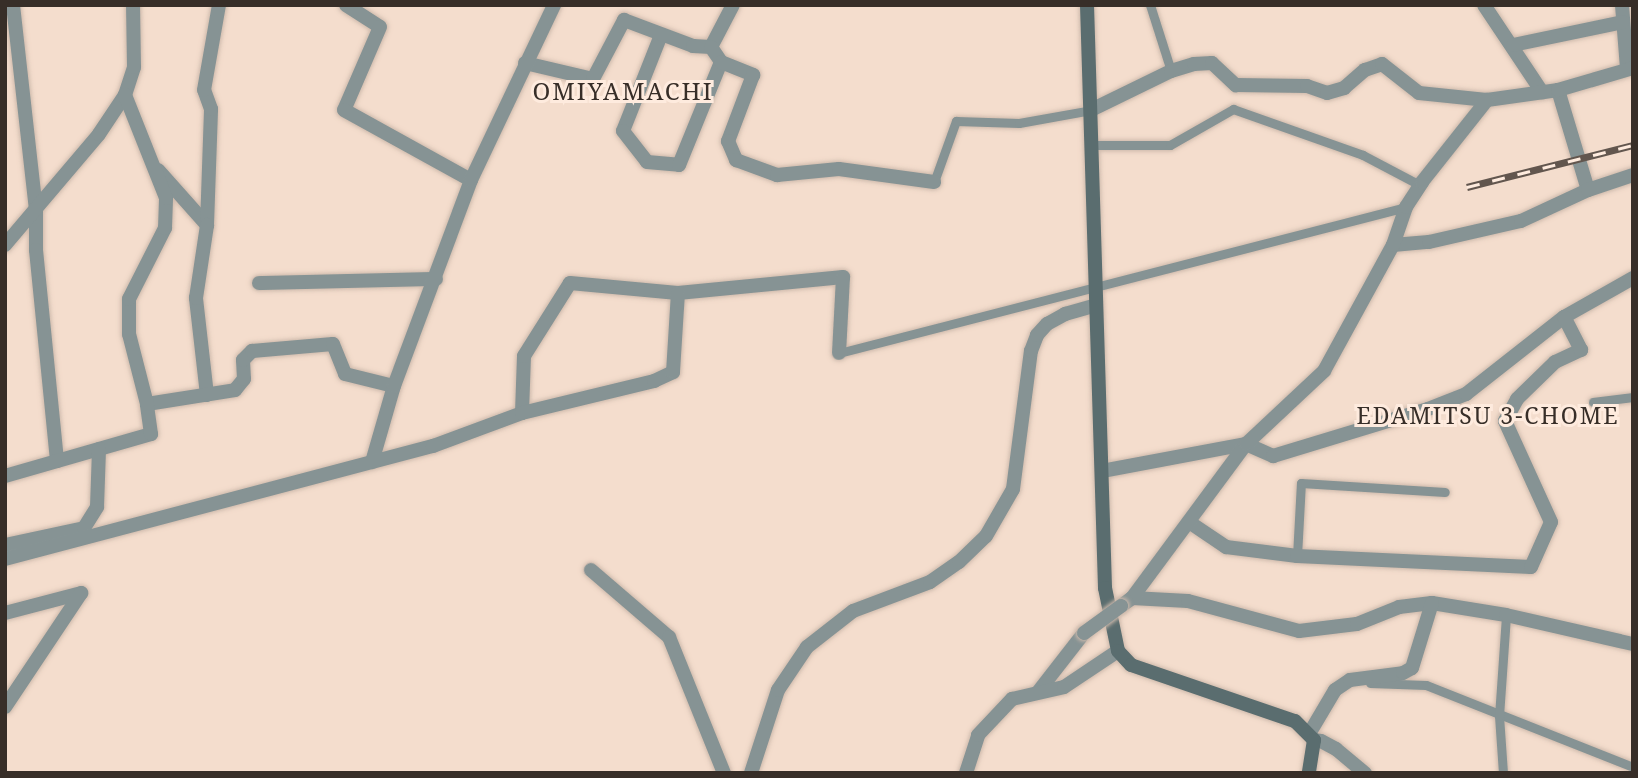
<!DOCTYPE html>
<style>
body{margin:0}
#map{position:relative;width:1638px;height:778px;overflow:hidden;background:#f4ddcd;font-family:"Noto Serif",serif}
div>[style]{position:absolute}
.roads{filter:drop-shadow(0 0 2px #cebaac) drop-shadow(0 0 2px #cebaac)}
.lane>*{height:9px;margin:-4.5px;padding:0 4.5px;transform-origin:4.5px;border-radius:4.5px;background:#869394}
.street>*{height:14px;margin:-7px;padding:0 7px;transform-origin:7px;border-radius:7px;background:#869394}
.secondary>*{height:14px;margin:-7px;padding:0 7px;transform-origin:7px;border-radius:7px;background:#5a6d6f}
.rail>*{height:7px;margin-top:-3.5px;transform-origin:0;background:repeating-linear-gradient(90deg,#feebde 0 13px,#62564e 0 26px);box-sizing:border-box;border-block:2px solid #62564e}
.bridges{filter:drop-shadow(0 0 2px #cebaac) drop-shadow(0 0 2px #cebaac)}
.street-bridge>*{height:14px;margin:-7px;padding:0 7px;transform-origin:7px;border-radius:7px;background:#869394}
span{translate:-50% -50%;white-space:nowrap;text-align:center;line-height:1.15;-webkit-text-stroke:6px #feebde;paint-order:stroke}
.neighbourhood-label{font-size:23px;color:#372e28;letter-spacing:2px}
.quarter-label{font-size:24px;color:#372e28;letter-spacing:2px}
.frame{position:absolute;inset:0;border:7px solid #372e28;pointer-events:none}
</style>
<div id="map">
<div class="roads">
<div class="lane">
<i style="left:1150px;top:5px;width:69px;rotate:72.3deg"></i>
<i style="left:1092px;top:145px;width:78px"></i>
<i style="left:1170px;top:145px;width:73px;rotate:-29.7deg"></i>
<i style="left:1233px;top:109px;width:138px;rotate:19.5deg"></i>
<i style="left:1363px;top:155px;width:64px;rotate:27.8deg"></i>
<i style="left:934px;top:182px;width:65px;rotate:-70.2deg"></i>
<i style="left:956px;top:121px;width:63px;rotate:1.8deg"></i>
<i style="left:1019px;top:123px;width:73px;rotate:-10.2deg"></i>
<i style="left:839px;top:353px;width:585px;rotate:-14.44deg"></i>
<i style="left:1593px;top:402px;width:40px;rotate:-7.1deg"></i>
<i style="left:1297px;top:556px;width:73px;rotate:-86.9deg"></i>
<i style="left:1301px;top:483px;width:144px;rotate:3.6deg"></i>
<i style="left:1370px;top:683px;width:56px;rotate:2deg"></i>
<i style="left:1426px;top:685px;width:223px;rotate:21.6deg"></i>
<i style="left:1503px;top:773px;width:57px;rotate:-94deg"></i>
<i style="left:1499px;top:716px;width:101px;rotate:-86deg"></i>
</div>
<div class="street">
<i style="left:13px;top:5px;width:205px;rotate:83.6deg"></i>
<i style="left:36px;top:209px;width:41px;rotate:90deg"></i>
<i style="left:36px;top:250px;width:212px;rotate:84.3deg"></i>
<i style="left:346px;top:5px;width:40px;rotate:32.9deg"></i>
<i style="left:380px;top:27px;width:90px;rotate:113.4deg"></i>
<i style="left:344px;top:110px;width:145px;rotate:28.9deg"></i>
<i style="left:1484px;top:5px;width:105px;rotate:56.3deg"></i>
<i style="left:1622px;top:5px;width:64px;rotate:85.5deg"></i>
<i style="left:661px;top:35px;width:103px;rotate:111.6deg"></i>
<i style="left:623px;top:131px;width:39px;rotate:52deg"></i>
<i style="left:647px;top:162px;width:32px;rotate:5deg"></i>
<i style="left:679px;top:165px;width:111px;rotate:-67.8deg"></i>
<i style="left:1513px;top:45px;width:112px;rotate:-11.8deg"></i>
<i style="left:711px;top:47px;width:47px;rotate:-62.4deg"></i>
<i style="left:525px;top:63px;width:70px;rotate:13.2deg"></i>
<i style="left:593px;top:79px;width:67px;rotate:-62.3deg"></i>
<i style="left:624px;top:20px;width:74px;rotate:20.6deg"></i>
<i style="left:693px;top:46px;width:18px;rotate:3deg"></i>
<i style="left:711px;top:47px;width:18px;rotate:56deg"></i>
<i style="left:721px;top:62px;width:35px;rotate:22deg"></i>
<i style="left:753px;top:75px;width:71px;rotate:110.7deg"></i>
<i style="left:728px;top:141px;width:21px;rotate:67deg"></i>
<i style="left:736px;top:160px;width:44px;rotate:20.1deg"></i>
<i style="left:777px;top:175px;width:62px;rotate:-5.5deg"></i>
<i style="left:839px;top:169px;width:96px;rotate:7.8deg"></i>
<i style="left:1558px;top:90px;width:104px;rotate:73.3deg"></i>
<i style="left:1091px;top:110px;width:89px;rotate:-26deg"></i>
<i style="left:1171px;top:71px;width:24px;rotate:-17deg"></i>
<i style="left:1194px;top:64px;width:18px;rotate:-3deg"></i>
<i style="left:1212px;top:63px;width:33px;rotate:43deg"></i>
<i style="left:1236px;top:85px;width:71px;rotate:0.8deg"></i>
<i style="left:1307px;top:86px;width:21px;rotate:19deg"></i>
<i style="left:1327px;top:93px;width:18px;rotate:-16deg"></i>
<i style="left:1344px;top:88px;width:28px;rotate:-41deg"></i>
<i style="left:1365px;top:70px;width:18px;rotate:-19deg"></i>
<i style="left:1382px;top:64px;width:47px;rotate:38.1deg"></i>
<i style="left:1419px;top:93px;width:68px;rotate:5.9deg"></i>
<i style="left:1487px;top:100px;width:72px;rotate:-8deg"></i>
<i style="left:1558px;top:90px;width:78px;rotate:-16.3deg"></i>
<i style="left:158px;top:170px;width:74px;rotate:48.3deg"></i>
<i style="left:207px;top:225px;width:116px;rotate:-88deg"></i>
<i style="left:211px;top:109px;width:20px;rotate:-110deg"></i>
<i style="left:204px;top:90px;width:86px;rotate:-80deg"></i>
<i style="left:5px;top:245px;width:145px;rotate:-49.7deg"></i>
<i style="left:99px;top:134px;width:47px;rotate:-56.3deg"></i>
<i style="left:125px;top:95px;width:29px;rotate:-72deg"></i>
<i style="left:134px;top:67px;width:62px;rotate:-90.9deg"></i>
<i style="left:1393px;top:245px;width:36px;rotate:-5deg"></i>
<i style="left:1429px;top:242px;width:94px;rotate:-12.9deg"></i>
<i style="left:1521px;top:221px;width:74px;rotate:-24.8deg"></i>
<i style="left:1588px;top:190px;width:47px;rotate:-18.4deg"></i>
<i style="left:259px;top:283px;width:177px;rotate:-1.3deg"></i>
<i style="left:207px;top:395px;width:98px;rotate:-96.5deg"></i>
<i style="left:196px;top:298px;width:74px;rotate:-81.4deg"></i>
<i style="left:147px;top:404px;width:89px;rotate:-9deg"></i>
<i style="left:235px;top:390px;width:14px;rotate:-51deg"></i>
<i style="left:244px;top:379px;width:19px;rotate:-93deg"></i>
<i style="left:243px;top:360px;width:13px;rotate:-45deg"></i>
<i style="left:252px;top:351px;width:81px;rotate:-4.9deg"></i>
<i style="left:333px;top:344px;width:32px;rotate:68deg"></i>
<i style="left:345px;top:374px;width:50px;rotate:13.8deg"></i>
<i style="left:522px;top:413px;width:57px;rotate:-88deg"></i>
<i style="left:524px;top:356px;width:86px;rotate:-57.8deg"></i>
<i style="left:570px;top:283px;width:108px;rotate:5.3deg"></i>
<i style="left:678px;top:293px;width:166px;rotate:-5.5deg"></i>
<i style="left:843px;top:277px;width:76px;rotate:93deg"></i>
<i style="left:372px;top:462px;width:79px;rotate:-73.9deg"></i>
<i style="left:394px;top:386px;width:220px;rotate:-69.5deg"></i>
<i style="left:471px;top:180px;width:194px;rotate:-64.6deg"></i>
<i style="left:1102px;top:471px;width:147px;rotate:-10.6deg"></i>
<i style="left:1246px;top:444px;width:30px;rotate:24deg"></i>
<i style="left:1273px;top:456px;width:162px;rotate:-16.9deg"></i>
<i style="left:1428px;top:409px;width:41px;rotate:-21.5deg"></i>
<i style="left:1466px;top:394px;width:125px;rotate:-38.2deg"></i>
<i style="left:1564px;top:317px;width:79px;rotate:-29.5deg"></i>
<i style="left:5px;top:476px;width:152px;rotate:-16deg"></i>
<i style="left:151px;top:434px;width:30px;rotate:-98deg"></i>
<i style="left:147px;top:404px;width:72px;rotate:-104.4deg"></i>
<i style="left:129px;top:334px;width:35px;rotate:-90deg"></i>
<i style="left:129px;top:299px;width:80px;rotate:-63.1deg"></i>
<i style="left:165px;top:228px;width:30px;rotate:-88deg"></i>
<i style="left:166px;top:198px;width:111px;rotate:-111.7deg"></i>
<i style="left:1189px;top:522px;width:45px;rotate:34deg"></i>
<i style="left:1226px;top:547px;width:72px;rotate:7.2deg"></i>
<i style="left:1297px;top:556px;width:234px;rotate:2.7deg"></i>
<i style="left:1531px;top:567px;width:49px;rotate:-66deg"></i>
<i style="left:1551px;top:522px;width:111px;rotate:-114.5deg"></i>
<i style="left:1505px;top:421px;width:25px;rotate:-61deg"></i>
<i style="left:1517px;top:399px;width:53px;rotate:-44.2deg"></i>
<i style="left:1555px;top:362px;width:29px;rotate:-25deg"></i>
<i style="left:1581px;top:350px;width:37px;rotate:-117deg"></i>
<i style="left:5px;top:545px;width:81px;rotate:-12.1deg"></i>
<i style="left:84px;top:528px;width:25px;rotate:-58deg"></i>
<i style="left:97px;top:507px;width:58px;rotate:-88deg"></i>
<i style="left:5px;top:559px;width:443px;rotate:-14.8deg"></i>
<i style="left:433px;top:446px;width:95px;rotate:-20.3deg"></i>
<i style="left:522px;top:413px;width:136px;rotate:-13.6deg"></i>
<i style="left:654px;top:381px;width:21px;rotate:-25deg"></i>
<i style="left:673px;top:372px;width:79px;rotate:-86.4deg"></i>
<i style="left:591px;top:570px;width:103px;rotate:40.7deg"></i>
<i style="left:669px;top:637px;width:147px;rotate:68deg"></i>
<i style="left:1132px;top:598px;width:56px;rotate:3.1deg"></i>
<i style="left:1188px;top:601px;width:115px;rotate:15.1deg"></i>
<i style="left:1299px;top:631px;width:58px;rotate:-6.9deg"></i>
<i style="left:1357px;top:624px;width:45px;rotate:-22deg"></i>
<i style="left:1399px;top:607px;width:33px;rotate:-7deg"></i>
<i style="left:1432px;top:603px;width:75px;rotate:9.2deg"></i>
<i style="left:1506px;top:615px;width:130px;rotate:12.9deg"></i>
<i style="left:1121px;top:606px;width:14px;rotate:-36deg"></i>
<i style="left:1132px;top:598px;width:192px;rotate:-53.5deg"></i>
<i style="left:1246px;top:444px;width:107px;rotate:-43.1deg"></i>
<i style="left:1324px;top:371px;width:144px;rotate:-61.3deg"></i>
<i style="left:1393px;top:245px;width:40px;rotate:-71.1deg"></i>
<i style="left:1406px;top:207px;width:30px;rotate:-57deg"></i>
<i style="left:1422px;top:182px;width:105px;rotate:-51.6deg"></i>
<i style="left:5px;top:613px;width:79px;rotate:-14.7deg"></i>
<i style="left:1038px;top:692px;width:75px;rotate:-52.1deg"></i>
<i style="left:5px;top:707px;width:137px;rotate:-56.3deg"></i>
<i style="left:1309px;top:734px;width:51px;rotate:-59.4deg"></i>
<i style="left:1335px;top:690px;width:18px;rotate:-34deg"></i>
<i style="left:1350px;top:680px;width:53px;rotate:-7.5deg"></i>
<i style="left:1403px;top:673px;width:10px;rotate:-29deg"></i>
<i style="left:1412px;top:668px;width:68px;rotate:-72.9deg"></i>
<i style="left:1314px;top:740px;width:7px;rotate:8deg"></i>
<i style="left:1321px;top:741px;width:17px;rotate:28deg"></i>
<i style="left:1336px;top:749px;width:38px;rotate:40deg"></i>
<i style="left:751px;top:773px;width:87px;rotate:-72deg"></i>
<i style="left:778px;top:690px;width:52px;rotate:-56deg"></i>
<i style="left:807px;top:647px;width:58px;rotate:-38deg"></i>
<i style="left:853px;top:611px;width:82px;rotate:-20.6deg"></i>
<i style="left:930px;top:582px;width:35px;rotate:-35deg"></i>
<i style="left:959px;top:562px;width:37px;rotate:-44deg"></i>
<i style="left:986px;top:536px;width:54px;rotate:-60.1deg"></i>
<i style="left:1013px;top:489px;width:139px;rotate:-82.6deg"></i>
<i style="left:1031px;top:351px;width:17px;rotate:-69deg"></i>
<i style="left:1037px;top:335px;width:15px;rotate:-48deg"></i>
<i style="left:1047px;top:324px;width:21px;rotate:-29deg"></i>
<i style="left:1065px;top:314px;width:32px;rotate:-16deg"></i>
<i style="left:966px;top:773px;width:40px;rotate:-72deg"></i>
<i style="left:978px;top:735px;width:50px;rotate:-46.6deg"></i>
<i style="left:1012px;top:699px;width:53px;rotate:-13deg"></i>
<i style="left:1064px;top:687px;width:65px;rotate:-33.7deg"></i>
</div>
<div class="secondary">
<i style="left:1087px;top:5px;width:583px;rotate:88.23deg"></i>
<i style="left:1105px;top:588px;width:64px;rotate:78.3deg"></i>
<i style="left:1118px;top:651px;width:19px;rotate:47deg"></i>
<i style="left:1131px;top:665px;width:173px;rotate:18.9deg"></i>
<i style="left:1295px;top:721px;width:27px;rotate:45deg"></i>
<i style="left:1314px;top:740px;width:33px;rotate:99deg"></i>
</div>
</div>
<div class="rail">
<i style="left:1467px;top:187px;width:171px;rotate:-14.2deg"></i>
</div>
<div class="bridges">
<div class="street-bridge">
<i style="left:1084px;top:633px;width:46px;rotate:-36.1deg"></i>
</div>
</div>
<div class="neighbourhood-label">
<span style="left:1488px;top:415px">EDAMITSU 3-CHOME</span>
</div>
<div class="quarter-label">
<span style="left:623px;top:91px">OMIYAMACHI</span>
</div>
<div class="frame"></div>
</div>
